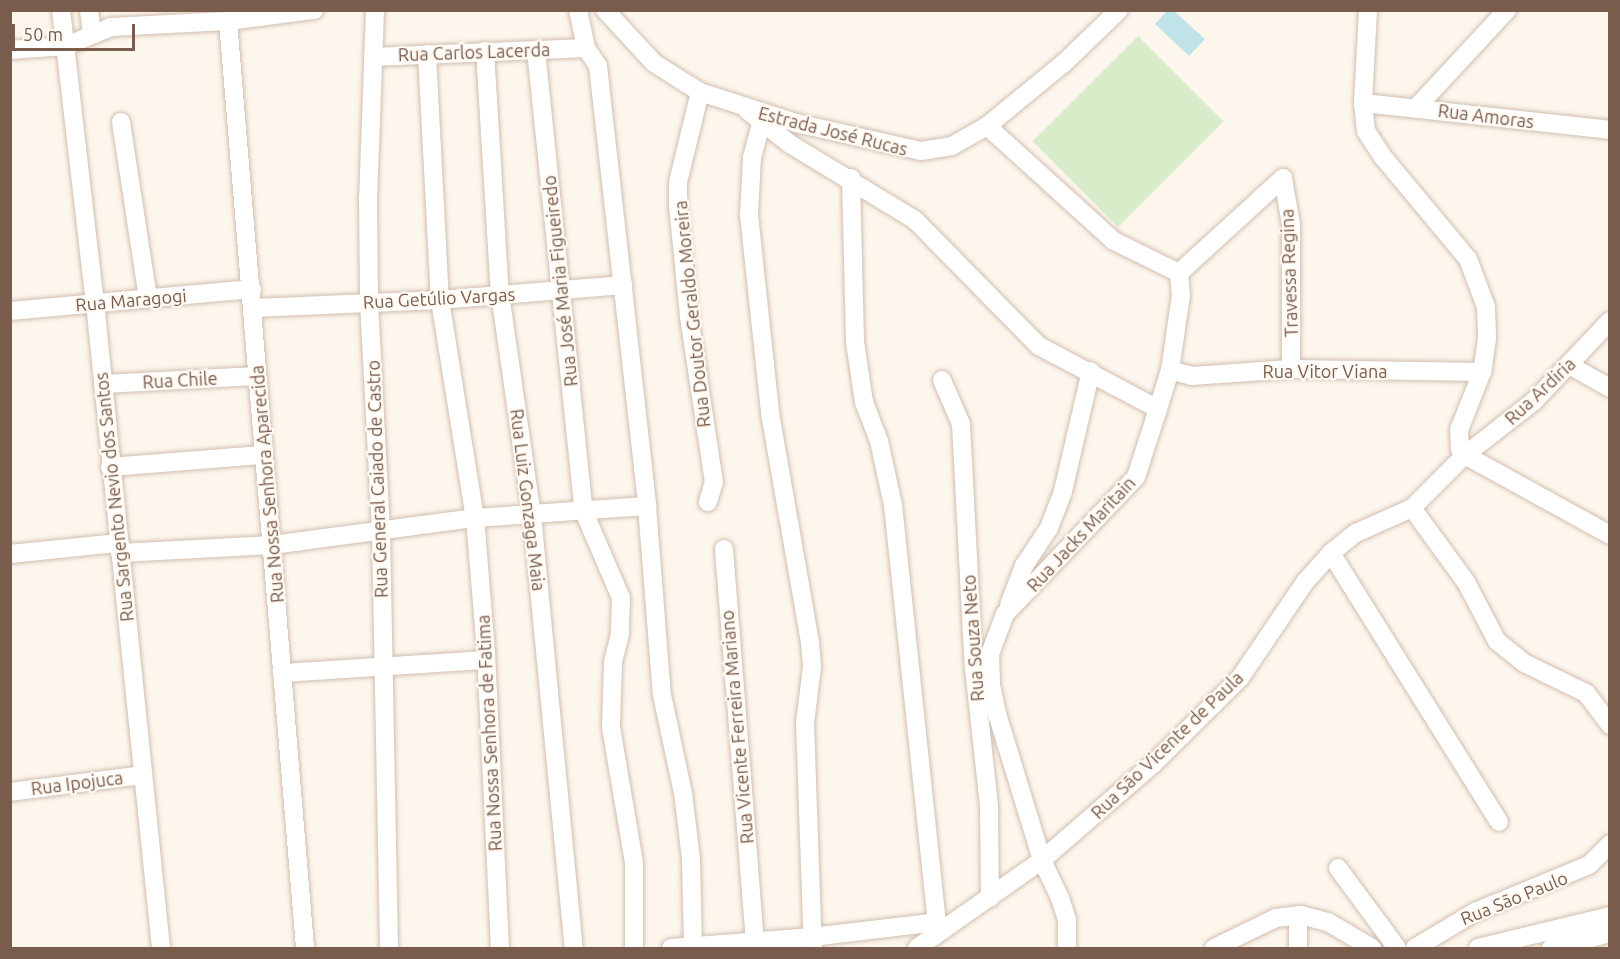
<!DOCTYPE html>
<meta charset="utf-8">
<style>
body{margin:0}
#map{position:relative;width:1620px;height:959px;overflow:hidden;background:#fdf6ec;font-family:Ubuntu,sans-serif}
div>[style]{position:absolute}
.green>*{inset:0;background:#d8ecc9;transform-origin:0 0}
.water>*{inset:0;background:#bfe3e8}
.roads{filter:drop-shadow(0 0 2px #d1beb0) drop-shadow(0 0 2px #d1beb0)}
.minor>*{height:18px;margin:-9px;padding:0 9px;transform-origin:9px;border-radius:9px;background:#fff}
span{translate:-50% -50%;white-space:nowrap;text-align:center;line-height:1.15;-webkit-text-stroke:4.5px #fffaf3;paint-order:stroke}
.street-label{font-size:18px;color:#7a5c4d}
.frame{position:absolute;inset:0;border:12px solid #7a5c4d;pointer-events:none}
.scale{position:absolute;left:12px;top:24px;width:123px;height:27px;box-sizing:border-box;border:3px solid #7a5c4d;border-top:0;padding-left:8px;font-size:18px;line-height:21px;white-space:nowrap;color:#7a5c4d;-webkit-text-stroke:4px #fffaf3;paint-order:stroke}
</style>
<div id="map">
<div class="green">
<i style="left:1138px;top:36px;width:121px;height:149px;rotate:45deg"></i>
</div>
<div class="water">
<i style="clip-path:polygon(1167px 11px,1174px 11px,1205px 39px,1189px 56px,1155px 24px)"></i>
</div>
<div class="roads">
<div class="minor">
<i style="left:61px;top:10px;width:295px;rotate:83.4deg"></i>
<i style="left:95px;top:303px;width:648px;rotate:84.16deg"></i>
<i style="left:89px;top:10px;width:24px;rotate:83deg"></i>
<i style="left:375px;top:10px;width:188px;rotate:92.1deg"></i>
<i style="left:368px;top:198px;width:104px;rotate:89.4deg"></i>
<i style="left:369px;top:302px;width:229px;rotate:87deg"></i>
<i style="left:381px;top:531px;width:417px;rotate:88.9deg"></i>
<i style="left:578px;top:10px;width:39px;rotate:78deg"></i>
<i style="left:605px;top:10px;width:72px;rotate:47.2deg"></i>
<i style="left:654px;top:63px;width:54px;rotate:32.2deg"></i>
<i style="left:700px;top:92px;width:101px;rotate:17.9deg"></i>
<i style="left:796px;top:123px;width:128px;rotate:12.6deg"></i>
<i style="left:921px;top:151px;width:31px;rotate:-9deg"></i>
<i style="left:952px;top:146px;width:40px;rotate:-29.7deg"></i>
<i style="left:987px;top:126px;width:99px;rotate:-39.3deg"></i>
<i style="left:1064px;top:63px;width:76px;rotate:-43.9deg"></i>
<i style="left:1368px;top:10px;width:93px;rotate:93.1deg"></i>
<i style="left:1363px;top:103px;width:28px;rotate:84deg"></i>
<i style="left:1366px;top:131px;width:31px;rotate:57deg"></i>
<i style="left:1383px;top:157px;width:133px;rotate:50.2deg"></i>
<i style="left:1468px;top:259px;width:51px;rotate:69.4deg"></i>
<i style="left:1486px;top:307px;width:31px;rotate:88deg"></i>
<i style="left:1487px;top:338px;width:34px;rotate:98deg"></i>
<i style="left:1482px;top:372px;width:62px;rotate:111.6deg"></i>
<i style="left:1459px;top:430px;width:19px;rotate:87deg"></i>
<i style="left:1460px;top:449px;width:8px;rotate:50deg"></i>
<i style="left:1465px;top:455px;width:166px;rotate:28.9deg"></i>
<i style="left:228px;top:21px;width:930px;rotate:85.25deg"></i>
<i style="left:10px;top:50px;width:56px;rotate:-4.1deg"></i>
<i style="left:66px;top:46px;width:49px;rotate:-22.9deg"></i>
<i style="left:111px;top:27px;width:117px;rotate:-2.9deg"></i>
<i style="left:228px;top:21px;width:87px;rotate:-7.3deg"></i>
<i style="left:536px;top:50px;width:464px;rotate:84.1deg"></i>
<i style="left:584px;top:512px;width:94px;rotate:66.7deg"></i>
<i style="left:621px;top:598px;width:36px;rotate:92deg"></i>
<i style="left:620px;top:634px;width:29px;rotate:104deg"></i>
<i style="left:613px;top:662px;width:65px;rotate:91.8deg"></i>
<i style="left:611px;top:727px;width:138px;rotate:80.4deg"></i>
<i style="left:634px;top:863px;width:85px;rotate:90deg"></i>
<i style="left:485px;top:51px;width:243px;rotate:86.5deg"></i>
<i style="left:500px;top:294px;width:223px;rotate:81.8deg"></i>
<i style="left:532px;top:515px;width:435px;rotate:84.5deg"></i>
<i style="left:427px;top:54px;width:246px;rotate:87deg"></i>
<i style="left:440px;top:300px;width:221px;rotate:80.9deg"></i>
<i style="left:475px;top:518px;width:134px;rotate:85.3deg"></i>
<i style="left:486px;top:652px;width:296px;rotate:87.3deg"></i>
<i style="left:373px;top:57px;width:213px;rotate:-2.4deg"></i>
<i style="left:586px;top:48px;width:22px;rotate:56deg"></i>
<i style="left:598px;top:66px;width:443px;rotate:83.6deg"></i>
<i style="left:647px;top:506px;width:190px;rotate:85.5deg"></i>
<i style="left:662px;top:695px;width:100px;rotate:77.9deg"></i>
<i style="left:683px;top:793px;width:66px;rotate:83.1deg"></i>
<i style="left:691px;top:859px;width:87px;rotate:88.7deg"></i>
<i style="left:700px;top:92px;width:93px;rotate:103.7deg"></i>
<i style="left:678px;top:182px;width:24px;rotate:90deg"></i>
<i style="left:678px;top:206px;width:112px;rotate:84.3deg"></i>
<i style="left:689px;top:317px;width:167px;rotate:81.4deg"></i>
<i style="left:714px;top:482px;width:21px;rotate:107deg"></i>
<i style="left:1363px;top:103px;width:248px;rotate:6.2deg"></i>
<i style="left:1416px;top:108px;width:134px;rotate:-47.1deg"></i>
<i style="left:747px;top:110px;width:55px;rotate:38.3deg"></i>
<i style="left:790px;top:144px;width:146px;rotate:31.3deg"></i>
<i style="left:915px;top:220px;width:177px;rotate:45.5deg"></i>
<i style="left:1039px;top:346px;width:135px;rotate:27.9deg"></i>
<i style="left:1158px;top:409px;width:71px;rotate:107.9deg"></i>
<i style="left:1136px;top:477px;width:190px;rotate:133.7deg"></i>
<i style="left:1005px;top:614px;width:43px;rotate:110.6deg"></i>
<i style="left:990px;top:654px;width:31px;rotate:88deg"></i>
<i style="left:991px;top:685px;width:33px;rotate:78deg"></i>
<i style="left:998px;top:717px;width:150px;rotate:72.9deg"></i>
<i style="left:1042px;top:860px;width:42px;rotate:64.7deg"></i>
<i style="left:1060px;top:898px;width:23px;rotate:72deg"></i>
<i style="left:1067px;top:920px;width:28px;rotate:90deg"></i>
<i style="left:121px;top:122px;width:178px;rotate:81.3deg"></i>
<i style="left:761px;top:124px;width:34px;rotate:105deg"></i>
<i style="left:752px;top:157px;width:58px;rotate:93deg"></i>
<i style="left:749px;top:215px;width:199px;rotate:83.9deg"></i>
<i style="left:770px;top:413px;width:233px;rotate:80.1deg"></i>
<i style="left:810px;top:643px;width:24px;rotate:85deg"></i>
<i style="left:812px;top:667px;width:56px;rotate:97.1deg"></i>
<i style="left:805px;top:723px;width:225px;rotate:88deg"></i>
<i style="left:987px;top:126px;width:171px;rotate:42.2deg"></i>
<i style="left:1114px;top:241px;width:72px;rotate:26.2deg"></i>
<i style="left:1179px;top:273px;width:22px;rotate:85deg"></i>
<i style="left:1181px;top:295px;width:76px;rotate:98.3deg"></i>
<i style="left:1170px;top:370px;width:41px;rotate:107.1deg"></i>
<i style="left:851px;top:178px;width:164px;rotate:88.6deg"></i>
<i style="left:855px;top:342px;width:61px;rotate:81.5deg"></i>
<i style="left:864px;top:402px;width:42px;rotate:69deg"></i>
<i style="left:879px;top:441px;width:66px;rotate:77.7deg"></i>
<i style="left:893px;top:505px;width:419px;rotate:84deg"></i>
<i style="left:1283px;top:178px;width:48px;rotate:80.3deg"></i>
<i style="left:1291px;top:225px;width:144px;rotate:90deg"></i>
<i style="left:1179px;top:273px;width:141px;rotate:-42.4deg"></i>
<i style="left:254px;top:308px;width:186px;rotate:-2.5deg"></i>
<i style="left:440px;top:300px;width:184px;rotate:-4.7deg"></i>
<i style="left:10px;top:311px;width:243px;rotate:-5.2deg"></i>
<i style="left:1569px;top:365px;width:47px;rotate:29.3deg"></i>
<i style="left:1170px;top:370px;width:23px;rotate:15deg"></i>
<i style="left:1192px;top:376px;width:99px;rotate:-4deg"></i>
<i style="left:1291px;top:369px;width:191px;rotate:0.9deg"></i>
<i style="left:942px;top:380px;width:48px;rotate:66.6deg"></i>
<i style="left:961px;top:424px;width:244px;rotate:87deg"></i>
<i style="left:974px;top:668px;width:139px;rotate:83.8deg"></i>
<i style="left:989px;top:806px;width:92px;rotate:89.4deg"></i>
<i style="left:103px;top:384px;width:154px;rotate:-3deg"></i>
<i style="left:110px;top:467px;width:152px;rotate:-4.5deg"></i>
<i style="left:1412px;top:508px;width:92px;rotate:53.9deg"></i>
<i style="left:1466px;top:582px;width:67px;rotate:62.3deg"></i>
<i style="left:1497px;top:641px;width:35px;rotate:39deg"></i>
<i style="left:1524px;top:663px;width:69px;rotate:25.8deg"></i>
<i style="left:1586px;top:693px;width:40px;rotate:53deg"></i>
<i style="left:724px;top:549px;width:393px;rotate:85.5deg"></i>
<i style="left:120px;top:553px;width:152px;rotate:-3deg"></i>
<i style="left:272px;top:545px;width:205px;rotate:-7.6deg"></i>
<i style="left:475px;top:518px;width:172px;rotate:-4deg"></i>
<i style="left:1331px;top:553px;width:317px;rotate:58deg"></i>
<i style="left:10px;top:554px;width:110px;rotate:-5.8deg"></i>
<i style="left:1009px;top:605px;width:42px;rotate:-69deg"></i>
<i style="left:1024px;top:566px;width:45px;rotate:-56.7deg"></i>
<i style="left:1049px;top:528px;width:40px;rotate:-69deg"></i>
<i style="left:1063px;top:491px;width:123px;rotate:-76.9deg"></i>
<i style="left:284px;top:673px;width:202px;rotate:-3.7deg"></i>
<i style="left:10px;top:792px;width:134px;rotate:-7.3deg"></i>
<i style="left:1338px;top:868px;width:99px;rotate:53.6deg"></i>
<i style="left:671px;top:948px;width:141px;rotate:-4.5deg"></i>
<i style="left:812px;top:937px;width:126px;rotate:-6.8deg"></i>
<i style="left:937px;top:922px;width:10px;rotate:53deg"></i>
<i style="left:917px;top:948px;width:153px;rotate:-35.1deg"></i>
<i style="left:1042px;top:860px;width:147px;rotate:-40.9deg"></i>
<i style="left:1153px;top:764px;width:122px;rotate:-44.7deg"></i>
<i style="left:1240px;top:678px;width:116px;rotate:-55.9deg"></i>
<i style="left:1305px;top:582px;width:39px;rotate:-48deg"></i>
<i style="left:1331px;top:553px;width:32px;rotate:-39deg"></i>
<i style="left:1356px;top:533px;width:61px;rotate:-24.1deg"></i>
<i style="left:1412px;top:508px;width:75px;rotate:-45deg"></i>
<i style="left:1465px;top:455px;width:88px;rotate:-38deg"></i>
<i style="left:1534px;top:401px;width:110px;rotate:-46.5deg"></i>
<i style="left:1214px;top:948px;width:69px;rotate:-25.8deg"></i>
<i style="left:1276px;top:918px;width:25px;rotate:-7deg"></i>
<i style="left:1301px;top:915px;width:28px;rotate:15deg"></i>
<i style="left:1328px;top:922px;width:51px;rotate:30.6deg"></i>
<i style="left:1298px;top:948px;width:33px;rotate:-90deg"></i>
<i style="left:1415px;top:948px;width:70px;rotate:-31deg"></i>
<i style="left:1475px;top:912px;width:123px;rotate:-22.4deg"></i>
<i style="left:1589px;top:865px;width:30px;rotate:-45deg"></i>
<i style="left:1478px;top:948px;width:136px;rotate:-13.6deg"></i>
<i style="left:1551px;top:948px;width:61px;rotate:-14.3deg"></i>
</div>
</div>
<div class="street-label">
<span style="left:474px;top:52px;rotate:-2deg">Rua Carlos Lacerda</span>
<span style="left:1486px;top:116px;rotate:7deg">Rua Amoras</span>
<span style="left:833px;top:131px;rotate:14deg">Estrada José Rucas</span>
<span style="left:1289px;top:273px;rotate:-92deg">Travessa Regina</span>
<span style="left:560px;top:281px;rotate:-96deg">Rua José Maria Figueiredo</span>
<span style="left:439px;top:298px;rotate:-3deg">Rua Getúlio Vargas</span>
<span style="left:131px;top:300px;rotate:-5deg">Rua Maragogi</span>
<span style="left:692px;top:314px;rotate:-96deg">Rua Doutor Geraldo Moreira</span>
<span style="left:1325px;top:371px">Rua Vitor Viana</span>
<span style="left:180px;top:380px;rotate:-3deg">Rua Chile</span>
<span style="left:1540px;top:391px;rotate:-43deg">Rua Ardiria</span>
<span style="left:377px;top:479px;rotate:-92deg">Rua General Caiado de Castro</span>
<span style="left:267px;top:484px;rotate:-95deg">Rua Nossa Senhora Aparecida</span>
<span style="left:114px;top:497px;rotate:-96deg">Rua Sargento Nevio dos Santos</span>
<span style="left:528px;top:500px;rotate:83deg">Rua Luiz Gonzaga Maia</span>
<span style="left:1081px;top:534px;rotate:-47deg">Rua Jacks Maritain</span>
<span style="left:973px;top:638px;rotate:-94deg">Rua Souza Neto</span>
<span style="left:737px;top:727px;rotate:-95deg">Rua Vicente Ferreira Mariano</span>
<span style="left:489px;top:733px;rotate:-93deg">Rua Nossa Senhora de Fatima</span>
<span style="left:1167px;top:745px;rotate:-44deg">Rua São Vicente de Paula</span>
<span style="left:77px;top:783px;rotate:-7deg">Rua Ipojuca</span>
<span style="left:1514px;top:898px;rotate:-22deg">Rua São Paulo</span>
</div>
<div class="frame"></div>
<div class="scale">50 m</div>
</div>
